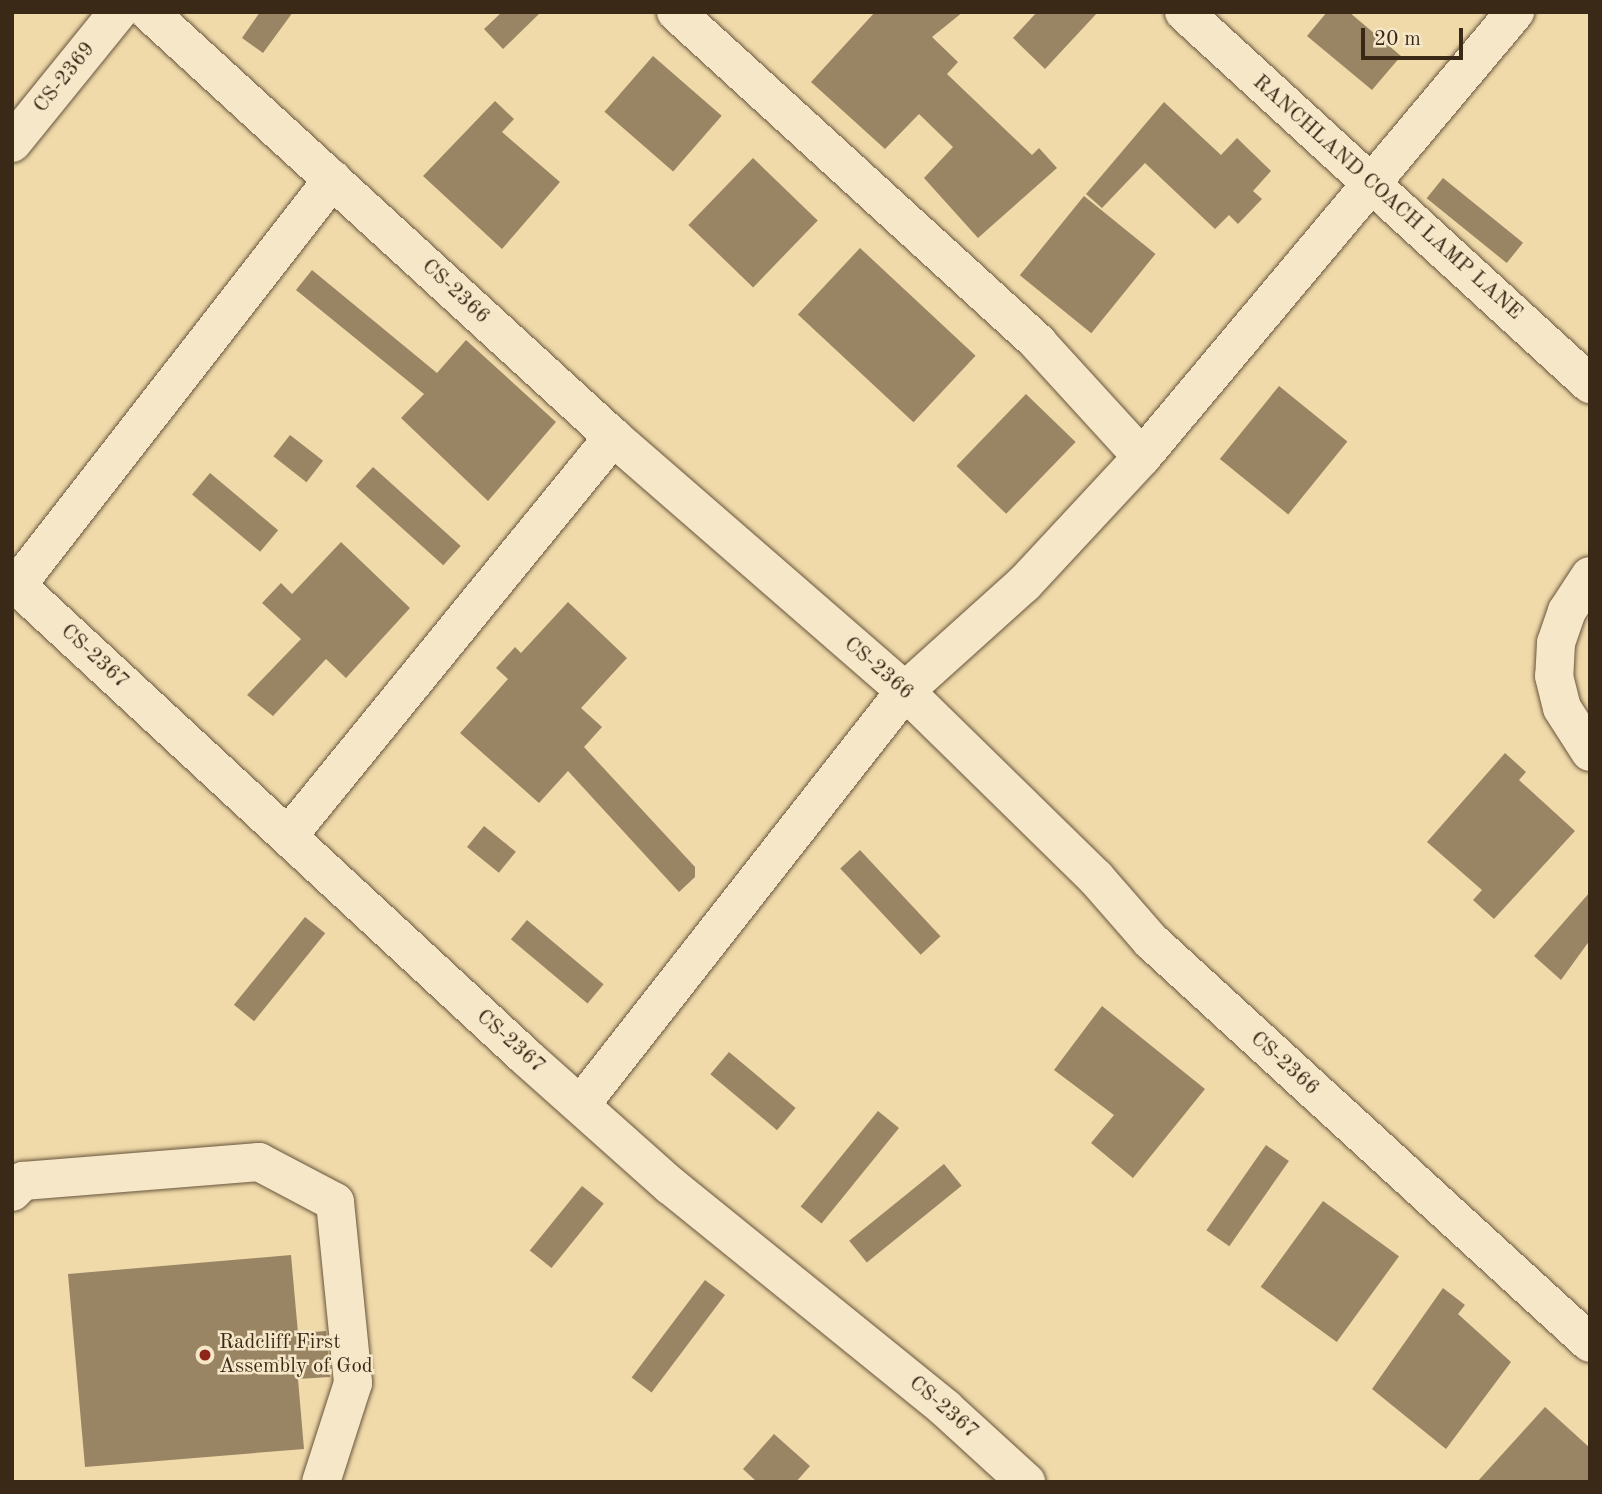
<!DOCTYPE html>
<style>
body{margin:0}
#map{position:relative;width:1602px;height:1494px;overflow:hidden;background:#f0daaa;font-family:"Old Standard TT",serif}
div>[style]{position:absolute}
.building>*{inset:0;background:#998563;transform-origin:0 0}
.roads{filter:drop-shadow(0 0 2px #68553c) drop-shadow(0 0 2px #68553c)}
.minor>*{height:38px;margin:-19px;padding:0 19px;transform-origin:19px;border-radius:19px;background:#f5e7c8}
.dots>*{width:19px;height:19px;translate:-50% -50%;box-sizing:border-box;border:4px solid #f5e7c8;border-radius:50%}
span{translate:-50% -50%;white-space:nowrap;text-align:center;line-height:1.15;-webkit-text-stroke:5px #f5e7c8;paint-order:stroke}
.street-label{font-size:21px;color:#3b2917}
.poi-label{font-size:21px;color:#3b2917}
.left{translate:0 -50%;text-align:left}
.frame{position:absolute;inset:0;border:14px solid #3b2917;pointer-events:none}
.scale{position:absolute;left:1361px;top:28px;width:102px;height:32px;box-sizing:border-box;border:4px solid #3b2917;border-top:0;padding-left:9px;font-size:21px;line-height:24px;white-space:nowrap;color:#3b2917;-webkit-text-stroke:5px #f5e7c8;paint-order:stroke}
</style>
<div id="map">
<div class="building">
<i style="clip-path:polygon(260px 12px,293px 12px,263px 53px,242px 38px)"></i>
<i style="clip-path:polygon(502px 12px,541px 12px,503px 49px,484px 29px)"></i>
<i style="clip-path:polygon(875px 12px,963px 12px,932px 37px,958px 62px,947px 74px,1032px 155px,1039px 148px,1057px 168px,978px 238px,924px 178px,953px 147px,919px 114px,885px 149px,811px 82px)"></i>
<i style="clip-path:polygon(1037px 12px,1098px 12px,1045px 69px,1013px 38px)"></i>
<i style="clip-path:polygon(1327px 12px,1349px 12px,1401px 56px,1372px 90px,1307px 36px)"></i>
<i style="left:653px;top:56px;width:91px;height:74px;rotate:41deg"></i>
<i style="clip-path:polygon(495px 101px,514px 119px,502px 132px,560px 182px,502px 249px,423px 176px)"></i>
<i style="clip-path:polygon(1164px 102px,1221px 155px,1237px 138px,1271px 171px,1253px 191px,1262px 199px,1238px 224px,1229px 215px,1215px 229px,1145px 163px,1102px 208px,1086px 194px)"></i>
<i style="left:753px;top:158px;width:90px;height:93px;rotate:44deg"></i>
<i style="left:1443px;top:178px;width:103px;height:26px;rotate:39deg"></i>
<i style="left:1084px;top:196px;width:92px;height:102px;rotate:39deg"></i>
<i style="left:860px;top:248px;width:158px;height:91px;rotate:43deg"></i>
<i style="clip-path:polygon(312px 270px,437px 373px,466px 340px,556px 422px,488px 501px,401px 418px,424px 394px,296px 290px)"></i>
<i style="left:1279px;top:386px;width:88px;height:94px;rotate:39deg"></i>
<i style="left:1026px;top:394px;width:69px;height:100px;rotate:44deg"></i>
<i style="left:290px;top:435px;width:42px;height:27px;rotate:38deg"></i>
<i style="left:373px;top:467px;width:118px;height:26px;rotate:42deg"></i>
<i style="left:210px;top:473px;width:89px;height:28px;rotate:40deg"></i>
<i style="clip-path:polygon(341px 542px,410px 608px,346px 678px,326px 659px,273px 716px,247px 695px,301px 639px,262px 603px,281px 583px,292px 594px)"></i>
<i style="clip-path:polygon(568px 602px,627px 658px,581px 708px,602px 727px,584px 747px,695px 867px,695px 877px,679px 892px,568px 771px,539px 803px,460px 733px,508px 679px,496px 668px,515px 647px,521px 653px)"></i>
<i style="clip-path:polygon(1505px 753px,1526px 772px,1519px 780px,1575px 831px,1494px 919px,1473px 900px,1482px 890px,1427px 842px)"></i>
<i style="left:484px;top:826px;width:41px;height:27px;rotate:39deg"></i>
<i style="left:860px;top:850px;width:118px;height:27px;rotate:47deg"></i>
<i style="clip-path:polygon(1590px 892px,1590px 940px,1561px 980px,1534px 956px)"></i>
<i style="left:305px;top:917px;width:26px;height:113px;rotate:39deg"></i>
<i style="left:527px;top:920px;width:100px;height:25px;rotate:40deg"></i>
<i style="clip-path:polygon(1102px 1006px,1205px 1089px,1133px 1178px,1091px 1143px,1114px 1115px,1054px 1070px)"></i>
<i style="left:729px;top:1052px;width:87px;height:29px;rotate:40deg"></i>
<i style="left:878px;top:1111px;width:27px;height:123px;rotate:39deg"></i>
<i style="left:1266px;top:1145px;width:28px;height:104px;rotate:35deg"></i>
<i style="left:944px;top:1164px;width:28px;height:122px;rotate:51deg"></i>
<i style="left:582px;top:1186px;width:28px;height:83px;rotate:39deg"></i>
<i style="left:1323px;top:1201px;width:94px;height:106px;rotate:36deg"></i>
<i style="clip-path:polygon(291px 1255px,298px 1333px,326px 1331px,330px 1377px,298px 1379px,304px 1449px,85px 1467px,68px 1274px)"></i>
<i style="left:705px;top:1280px;width:25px;height:122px;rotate:37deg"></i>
<i style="clip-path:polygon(1443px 1288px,1465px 1305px,1458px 1314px,1511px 1362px,1446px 1449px,1372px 1389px)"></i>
<i style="clip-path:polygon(1545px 1407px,1590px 1448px,1590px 1482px,1477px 1482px)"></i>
<i style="clip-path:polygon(774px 1434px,810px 1466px,796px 1482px,757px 1482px,743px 1469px)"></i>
</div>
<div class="roads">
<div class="minor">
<i style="left:149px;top:12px;width:629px;rotate:42.49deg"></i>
<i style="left:613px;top:437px;width:387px;rotate:41deg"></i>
<i style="left:905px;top:691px;width:267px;rotate:44.4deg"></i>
<i style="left:1096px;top:878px;width:84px;rotate:48.9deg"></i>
<i style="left:1151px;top:941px;width:595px;rotate:42.48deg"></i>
<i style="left:676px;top:12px;width:491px;rotate:42.4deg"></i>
<i style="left:1038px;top:343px;width:154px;rotate:47.6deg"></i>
<i style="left:1184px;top:12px;width:551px;rotate:42.5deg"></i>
<i style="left:12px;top:143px;width:169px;rotate:-51deg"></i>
<i style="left:1590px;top:576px;width:42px;rotate:123.3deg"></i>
<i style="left:1567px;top:611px;width:34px;rotate:109deg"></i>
<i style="left:1556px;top:643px;width:33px;rotate:93deg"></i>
<i style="left:1554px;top:676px;width:33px;rotate:76deg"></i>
<i style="left:1562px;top:708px;width:52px;rotate:57.5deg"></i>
<i style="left:12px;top:581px;width:701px;rotate:42.8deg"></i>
<i style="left:526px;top:1057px;width:194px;rotate:41.7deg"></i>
<i style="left:671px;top:1186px;width:353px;rotate:39deg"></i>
<i style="left:945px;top:1408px;width:110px;rotate:42.4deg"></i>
<i style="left:17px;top:585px;width:514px;rotate:-52.11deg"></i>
<i style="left:288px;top:836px;width:515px;rotate:-50.84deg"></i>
<i style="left:582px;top:1103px;width:524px;rotate:-51.9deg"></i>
<i style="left:905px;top:691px;width:160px;rotate:-42deg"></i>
<i style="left:1024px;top:584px;width:173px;rotate:-47.1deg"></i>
<i style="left:1142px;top:457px;width:581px;rotate:-50.03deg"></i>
<i style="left:12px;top:1192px;width:16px;rotate:-45deg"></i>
<i style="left:23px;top:1181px;width:237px;rotate:-4.6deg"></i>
<i style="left:259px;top:1162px;width:86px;rotate:27.8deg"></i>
<i style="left:335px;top:1202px;width:182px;rotate:84.3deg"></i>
<i style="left:353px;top:1383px;width:104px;rotate:107.9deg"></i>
</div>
</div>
<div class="dots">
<i style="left:205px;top:1355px;background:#8f2418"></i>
</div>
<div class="street-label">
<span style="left:65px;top:78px;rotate:-51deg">CS-2369</span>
<span style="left:1387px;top:198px;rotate:42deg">RANCHLAND COACH LAMP LANE</span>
<span style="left:455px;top:292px;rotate:43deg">CS-2366</span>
<span style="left:94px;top:657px;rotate:43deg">CS-2367</span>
<span style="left:878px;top:669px;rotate:41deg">CS-2366</span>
<span style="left:510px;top:1042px;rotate:42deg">CS-2367</span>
<span style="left:1284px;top:1064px;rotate:42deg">CS-2366</span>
<span style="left:943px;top:1408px;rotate:41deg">CS-2367</span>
</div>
<div class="poi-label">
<span class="left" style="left:219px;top:1355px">Radcliff First<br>Assembly of God</span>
</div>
<div class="frame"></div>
<div class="scale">20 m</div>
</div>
